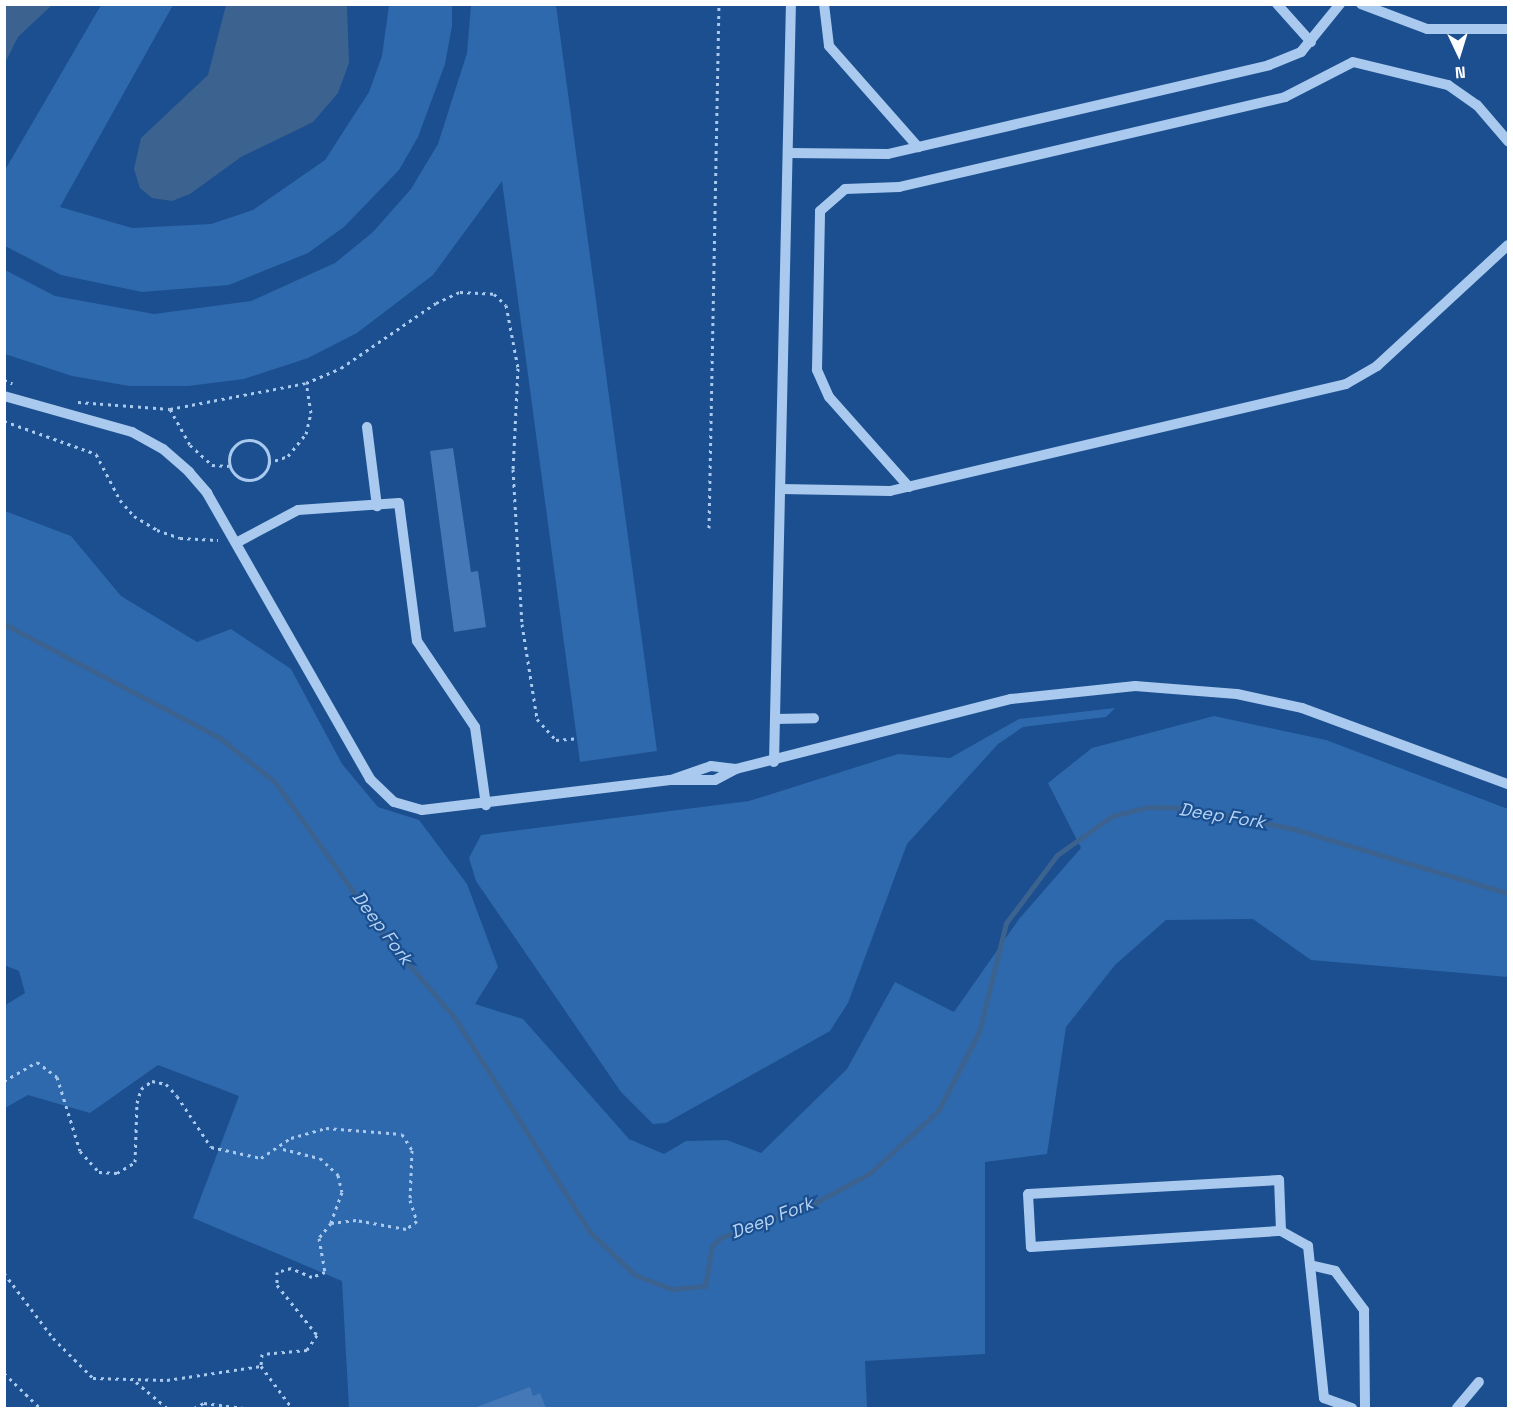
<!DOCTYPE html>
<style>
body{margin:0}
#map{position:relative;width:1513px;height:1413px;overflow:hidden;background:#1b4f8f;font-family:"Space Grotesk",sans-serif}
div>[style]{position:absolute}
.green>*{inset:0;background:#2e69ad}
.water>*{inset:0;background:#3c6290}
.stream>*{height:5px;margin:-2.5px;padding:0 2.5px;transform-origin:2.5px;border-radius:2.5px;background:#3c6290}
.building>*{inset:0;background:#4478b7}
.path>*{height:3px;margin-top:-1.5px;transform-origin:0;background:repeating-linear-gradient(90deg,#a9c9ee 0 3px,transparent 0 7.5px)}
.path>.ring{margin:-1.5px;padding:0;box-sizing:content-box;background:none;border:3px solid #a9c9ee;border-radius:50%}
.minor>*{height:10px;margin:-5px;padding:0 5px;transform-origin:5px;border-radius:5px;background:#a9c9ee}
span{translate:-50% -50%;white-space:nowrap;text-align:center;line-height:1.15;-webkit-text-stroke:4.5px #1b4f8f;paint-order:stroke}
.water-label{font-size:18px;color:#b5d3f5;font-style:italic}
.frame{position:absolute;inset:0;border:6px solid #fff;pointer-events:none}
.north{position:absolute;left:1429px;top:24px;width:60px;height:60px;-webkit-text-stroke:4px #1b4f8f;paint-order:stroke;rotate:176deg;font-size:16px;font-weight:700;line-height:24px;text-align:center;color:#fff}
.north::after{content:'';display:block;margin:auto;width:21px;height:27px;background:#fff;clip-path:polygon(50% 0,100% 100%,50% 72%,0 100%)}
</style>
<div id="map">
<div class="green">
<i style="clip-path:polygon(101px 5px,173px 5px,60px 207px,132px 228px,211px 224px,253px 210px,325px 160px,369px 92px,382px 56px,389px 5px,452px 5px,452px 26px,445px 64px,418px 137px,399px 170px,344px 227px,308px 253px,229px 285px,142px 292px,61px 275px,5px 246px,5px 170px)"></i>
<i style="clip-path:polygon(471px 5px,556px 5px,657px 751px,580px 762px,502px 181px,433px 275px,357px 333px,308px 358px,244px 379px,188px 386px,129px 386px,72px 376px,5px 354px,5px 270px,55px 296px,154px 314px,251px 301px,335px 263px,373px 232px,411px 189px,438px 144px,467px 53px)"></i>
<i style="clip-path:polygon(5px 511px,71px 536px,121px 596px,197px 642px,231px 629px,291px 669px,342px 764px,378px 807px,419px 820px,467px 884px,498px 967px,475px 1004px,523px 1019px,629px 1139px,664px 1154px,686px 1141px,727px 1140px,761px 1153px,847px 1069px,895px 982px,954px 1012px,1019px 919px,1081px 848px,1048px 783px,1092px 748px,1214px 716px,1326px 740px,1508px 809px,1508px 977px,1311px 960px,1253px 919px,1166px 920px,1115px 965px,1066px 1027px,1047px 1154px,985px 1162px,985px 1354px,865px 1361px,867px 1408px,349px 1408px,342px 1281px,193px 1218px,239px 1096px,158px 1065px,90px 1113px,28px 1095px,5px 1108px,4px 1006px,25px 993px,19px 971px,4px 965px)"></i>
<i style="clip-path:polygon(1115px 708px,1106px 717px,1023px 727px,998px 744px,907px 844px,848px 1003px,830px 1031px,666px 1123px,653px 1124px,621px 1092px,476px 881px,469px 858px,481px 835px,749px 801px,898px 754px,950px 758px,1019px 719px)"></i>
</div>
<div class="water">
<i style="clip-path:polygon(5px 4px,52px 5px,18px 37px,5px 63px)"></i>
<i style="clip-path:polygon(226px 5px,347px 5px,349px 63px,338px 93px,313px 122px,241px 157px,190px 194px,172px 201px,152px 198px,140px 188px,134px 169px,141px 138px,208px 75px)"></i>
</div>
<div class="stream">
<i style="left:4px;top:624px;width:244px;rotate:27.8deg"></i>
<i style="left:220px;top:738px;width:70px;rotate:38.7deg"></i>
<i style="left:275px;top:782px;width:193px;rotate:54.5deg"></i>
<i style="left:387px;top:939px;width:103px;rotate:49.3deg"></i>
<i style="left:454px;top:1017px;width:254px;rotate:57.7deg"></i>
<i style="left:590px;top:1232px;width:62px;rotate:43.7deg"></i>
<i style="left:635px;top:1275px;width:39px;rotate:21deg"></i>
<i style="left:671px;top:1289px;width:34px;rotate:-5deg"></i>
<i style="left:705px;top:1286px;width:41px;rotate:-80.1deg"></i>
<i style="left:712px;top:1246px;width:11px;rotate:-45deg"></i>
<i style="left:720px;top:1238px;width:101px;rotate:-20.2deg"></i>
<i style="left:815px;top:1203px;width:63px;rotate:-28.6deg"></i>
<i style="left:870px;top:1173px;width:92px;rotate:-42.4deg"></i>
<i style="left:938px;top:1111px;width:89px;rotate:-62.6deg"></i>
<i style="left:979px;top:1032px;width:112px;rotate:-76.1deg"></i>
<i style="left:1006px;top:923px;width:85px;rotate:-53.1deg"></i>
<i style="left:1057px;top:855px;width:67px;rotate:-35.3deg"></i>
<i style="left:1112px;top:816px;width:38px;rotate:-14deg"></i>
<i style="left:1149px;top:807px;width:40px;rotate:1.4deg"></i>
<i style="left:1189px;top:808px;width:107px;rotate:11.3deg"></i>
<i style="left:1294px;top:829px;width:223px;rotate:16.7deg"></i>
</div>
<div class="building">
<i style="clip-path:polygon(453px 448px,471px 572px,478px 571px,486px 627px,454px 632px,430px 451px)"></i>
<i style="clip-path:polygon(530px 1387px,533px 1396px,540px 1393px,546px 1408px,474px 1408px)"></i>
</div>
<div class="path">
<i style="left:4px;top:380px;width:9px;rotate:21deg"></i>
<i style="left:78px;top:402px;width:92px;rotate:4.4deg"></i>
<i style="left:170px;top:409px;width:138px;rotate:-10.8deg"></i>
<i style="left:306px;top:383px;width:38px;rotate:-23deg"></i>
<i style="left:341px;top:368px;width:115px;rotate:-34.4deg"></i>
<i style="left:436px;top:303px;width:26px;rotate:-25deg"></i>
<i style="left:460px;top:292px;width:34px;rotate:3deg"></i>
<i style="left:494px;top:294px;width:16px;rotate:43deg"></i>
<i style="left:506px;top:305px;width:64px;rotate:79.2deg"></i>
<i style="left:518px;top:368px;width:101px;rotate:92.8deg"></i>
<i style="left:513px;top:469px;width:155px;rotate:86.7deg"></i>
<i style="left:522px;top:624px;width:96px;rotate:81deg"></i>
<i style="left:537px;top:719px;width:28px;rotate:48deg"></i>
<i style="left:556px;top:740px;width:21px;rotate:-5deg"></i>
<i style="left:170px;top:409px;width:41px;rotate:60.9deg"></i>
<i style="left:190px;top:445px;width:30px;rotate:42deg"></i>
<i style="left:212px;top:465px;width:17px;rotate:3deg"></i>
<i style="left:4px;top:421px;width:98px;rotate:19.7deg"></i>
<i style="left:96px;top:454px;width:52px;rotate:62.4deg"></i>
<i style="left:120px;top:500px;width:21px;rotate:49deg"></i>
<i style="left:134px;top:516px;width:27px;rotate:31deg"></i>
<i style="left:157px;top:530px;width:24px;rotate:19deg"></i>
<i style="left:180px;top:538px;width:38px;rotate:3deg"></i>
<i class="ring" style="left:229px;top:440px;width:37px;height:37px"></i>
<i style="left:268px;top:463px;width:21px;rotate:-19deg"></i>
<i style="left:288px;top:456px;width:28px;rotate:-51deg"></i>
<i style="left:306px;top:434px;width:22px;rotate:-77deg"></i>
<i style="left:311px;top:413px;width:30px;rotate:-99deg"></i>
<i style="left:709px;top:528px;width:524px;rotate:-88.91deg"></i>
<i style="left:4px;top:1081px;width:38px;rotate:-30deg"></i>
<i style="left:37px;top:1062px;width:25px;rotate:37deg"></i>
<i style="left:57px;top:1077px;width:77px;rotate:72.7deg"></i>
<i style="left:80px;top:1151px;width:28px;rotate:48deg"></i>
<i style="left:99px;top:1172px;width:18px;rotate:3deg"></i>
<i style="left:117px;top:1173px;width:21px;rotate:-31deg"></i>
<i style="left:135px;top:1162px;width:59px;rotate:-88.1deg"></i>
<i style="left:137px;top:1103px;width:15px;rotate:-74deg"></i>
<i style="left:141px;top:1089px;width:14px;rotate:-36deg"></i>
<i style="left:152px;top:1081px;width:14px;rotate:12deg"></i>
<i style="left:166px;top:1084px;width:16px;rotate:47deg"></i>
<i style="left:177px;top:1096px;width:61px;rotate:56.3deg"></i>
<i style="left:211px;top:1147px;width:51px;rotate:12.4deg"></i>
<i style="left:261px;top:1158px;width:36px;rotate:-34deg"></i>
<i style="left:291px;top:1138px;width:36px;rotate:-16deg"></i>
<i style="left:326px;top:1128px;width:76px;rotate:4.5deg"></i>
<i style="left:402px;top:1134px;width:19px;rotate:58deg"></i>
<i style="left:412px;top:1150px;width:50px;rotate:92.3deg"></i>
<i style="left:410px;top:1200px;width:22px;rotate:72deg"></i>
<i style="left:417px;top:1221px;width:14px;rotate:144deg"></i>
<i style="left:406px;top:1229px;width:51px;rotate:-169.8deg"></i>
<i style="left:356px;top:1220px;width:25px;rotate:173deg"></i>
<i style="left:331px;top:1223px;width:19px;rotate:129deg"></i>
<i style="left:319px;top:1238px;width:35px;rotate:80deg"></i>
<i style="left:325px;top:1272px;width:14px;rotate:159deg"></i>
<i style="left:312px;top:1277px;width:23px;rotate:-157deg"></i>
<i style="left:291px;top:1268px;width:15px;rotate:164deg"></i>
<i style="left:277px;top:1272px;width:13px;rotate:90deg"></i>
<i style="left:277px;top:1285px;width:64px;rotate:51.3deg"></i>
<i style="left:317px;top:1335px;width:18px;rotate:124deg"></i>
<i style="left:307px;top:1350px;width:45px;rotate:174.9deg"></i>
<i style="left:262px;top:1354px;width:12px;rotate:95deg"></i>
<i style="left:261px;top:1366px;width:52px;rotate:53.6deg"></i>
<i style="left:283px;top:1149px;width:38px;rotate:14deg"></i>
<i style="left:320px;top:1158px;width:25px;rotate:43deg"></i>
<i style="left:338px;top:1175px;width:17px;rotate:77deg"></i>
<i style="left:342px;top:1192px;width:33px;rotate:110deg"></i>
<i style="left:4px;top:1273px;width:81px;rotate:53deg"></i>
<i style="left:53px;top:1338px;width:57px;rotate:45deg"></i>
<i style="left:93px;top:1378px;width:74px;rotate:1.5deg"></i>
<i style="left:167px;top:1380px;width:95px;rotate:-8.5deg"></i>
<i style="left:4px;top:1373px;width:50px;rotate:44.2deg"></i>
<i style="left:136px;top:1382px;width:40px;rotate:40deg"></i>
<i style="left:194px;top:1408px;width:11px;rotate:-27deg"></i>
<i style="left:204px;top:1403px;width:40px;rotate:7.1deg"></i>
</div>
<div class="minor">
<i style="left:824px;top:4px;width:42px;rotate:83.2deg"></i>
<i style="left:829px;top:46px;width:135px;rotate:48.6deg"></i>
<i style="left:1277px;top:4px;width:51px;rotate:48.2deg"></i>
<i style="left:1361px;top:4px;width:71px;rotate:20.7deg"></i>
<i style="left:1427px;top:29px;width:81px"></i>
<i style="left:788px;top:153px;width:100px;rotate:0.6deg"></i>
<i style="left:888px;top:154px;width:391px;rotate:-13.1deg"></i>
<i style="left:1269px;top:65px;width:35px;rotate:-22deg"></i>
<i style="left:1301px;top:52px;width:62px;rotate:-50.9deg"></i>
<i style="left:4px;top:396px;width:133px;rotate:15.7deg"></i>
<i style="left:132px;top:432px;width:35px;rotate:29deg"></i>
<i style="left:163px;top:449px;width:35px;rotate:41deg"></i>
<i style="left:189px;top:472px;width:28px;rotate:49deg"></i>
<i style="left:207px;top:493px;width:329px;rotate:60.3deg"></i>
<i style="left:370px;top:779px;width:33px;rotate:44deg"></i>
<i style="left:394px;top:802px;width:29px;rotate:16deg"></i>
<i style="left:422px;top:810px;width:250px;rotate:-6.9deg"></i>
<i style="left:670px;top:780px;width:45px"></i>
<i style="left:715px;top:780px;width:24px;rotate:-28deg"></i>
<i style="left:736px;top:769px;width:284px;rotate:-14.3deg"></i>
<i style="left:1011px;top:699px;width:125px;rotate:-6deg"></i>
<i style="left:1135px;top:686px;width:102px;rotate:4.5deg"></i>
<i style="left:1237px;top:694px;width:66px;rotate:12.2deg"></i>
<i style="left:1302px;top:708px;width:220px;rotate:20.3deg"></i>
<i style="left:367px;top:427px;width:80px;rotate:82.8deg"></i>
<i style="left:909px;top:487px;width:120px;rotate:-131.6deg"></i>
<i style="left:829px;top:397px;width:30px;rotate:-114deg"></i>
<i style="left:817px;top:370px;width:159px;rotate:-88.9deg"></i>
<i style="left:820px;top:211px;width:33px;rotate:-41deg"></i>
<i style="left:845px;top:189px;width:54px;rotate:-2.1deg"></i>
<i style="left:899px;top:187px;width:396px;rotate:-13.1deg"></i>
<i style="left:1285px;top:97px;width:76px;rotate:-27.2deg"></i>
<i style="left:1353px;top:62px;width:98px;rotate:13.6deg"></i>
<i style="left:1448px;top:85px;width:35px;rotate:35deg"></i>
<i style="left:1477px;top:105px;width:48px;rotate:49.3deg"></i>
<i style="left:781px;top:489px;width:109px;rotate:1.1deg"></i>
<i style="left:890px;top:491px;width:468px;rotate:-13.2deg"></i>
<i style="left:1346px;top:384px;width:36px;rotate:-30deg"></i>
<i style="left:1377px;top:366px;width:178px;rotate:-42.7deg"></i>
<i style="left:236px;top:543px;width:70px;rotate:-28deg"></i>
<i style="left:298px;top:510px;width:101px;rotate:-4deg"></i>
<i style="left:399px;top:503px;width:139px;rotate:82.6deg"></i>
<i style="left:417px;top:641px;width:104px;rotate:56deg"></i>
<i style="left:475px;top:727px;width:79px;rotate:82deg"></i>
<i style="left:775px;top:719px;width:39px;rotate:-1deg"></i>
<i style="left:774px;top:762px;width:758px;rotate:-88.72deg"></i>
<i style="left:671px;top:780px;width:42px;rotate:-19.3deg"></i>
<i style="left:711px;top:766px;width:25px;rotate:7deg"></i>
<i style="left:1281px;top:1231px;width:51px;rotate:-92.2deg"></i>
<i style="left:1279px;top:1180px;width:251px;rotate:176.8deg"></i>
<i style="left:1028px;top:1194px;width:53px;rotate:86.8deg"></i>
<i style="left:1031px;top:1247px;width:251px;rotate:-3.7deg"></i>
<i style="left:1281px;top:1231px;width:31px;rotate:29deg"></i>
<i style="left:1308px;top:1246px;width:153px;rotate:84deg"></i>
<i style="left:1324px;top:1398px;width:30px;rotate:20deg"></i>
<i style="left:1310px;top:1265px;width:26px;rotate:13deg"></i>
<i style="left:1335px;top:1271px;width:49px;rotate:53.4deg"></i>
<i style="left:1364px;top:1310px;width:98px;rotate:89.4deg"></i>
<i style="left:1457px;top:1408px;width:34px;rotate:-50deg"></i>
</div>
<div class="water-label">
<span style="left:1222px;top:816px;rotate:9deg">Deep Fork</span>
<span style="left:382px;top:928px;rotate:53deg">Deep Fork</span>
<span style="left:772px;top:1218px;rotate:-21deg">Deep Fork</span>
</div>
<div class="frame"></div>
<div class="north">N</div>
</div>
